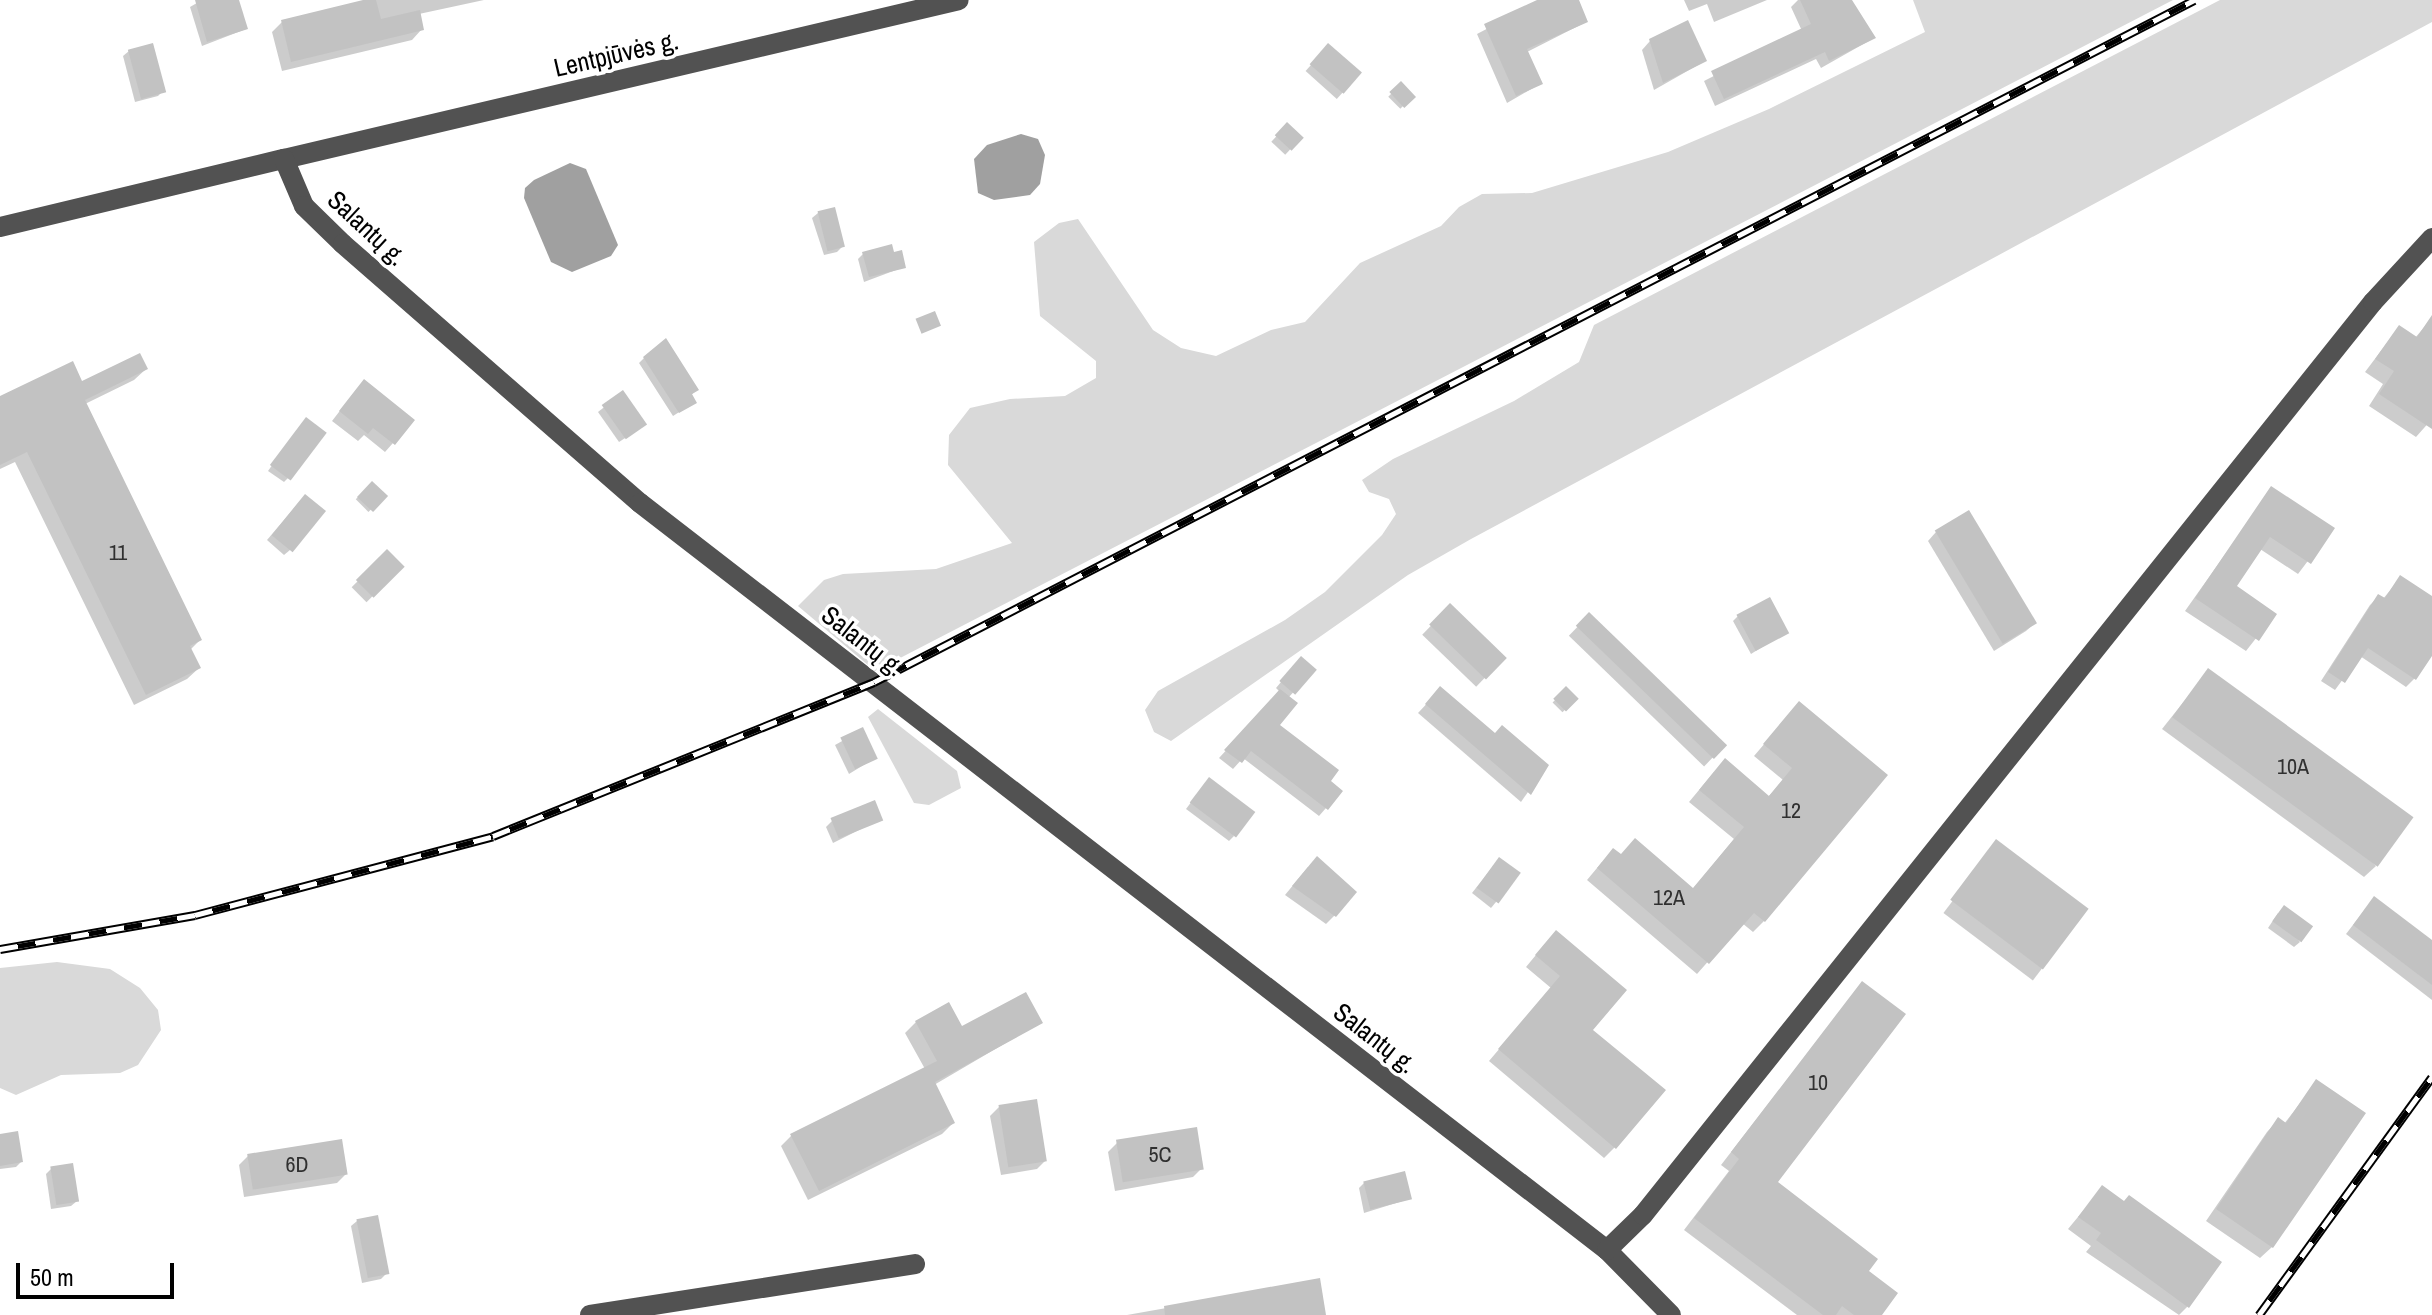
<!DOCTYPE html>
<meta charset="utf-8">
<style>
body{margin:0}
#map{position:relative;width:2432px;height:1315px;overflow:hidden;background:#fff;font-family:"Archivo Narrow",sans-serif}
div>[style]{position:absolute}
.green>*{inset:0;background:#d9d9d9}
.water>*{inset:0;background:#a0a0a0}
.shadow>*{inset:0;background:#0003;transform-origin:0 0}
.building>*{inset:0;background:#c2c2c2;transform-origin:0 0}
.minor>*{height:20px;margin:-10px;padding:0 10px;transform-origin:10px;border-radius:10px;background:#525252}
.rail>*{height:9px;margin-top:-4.5px;transform-origin:0;background:repeating-linear-gradient(90deg,#fff 0 18px,#000 0 36px);box-sizing:border-box;border-block:2px solid #000}
span{translate:-50% -50%;white-space:nowrap;text-align:center;line-height:1.15;-webkit-text-stroke:7px #fff;paint-order:stroke}
.number-label{font-size:22px;color:#303030}
.number-label span{-webkit-text-stroke-width:0}
.street-label{font-size:26px;color:#000}
.scale{position:absolute;left:16px;top:1263px;width:158px;height:36px;box-sizing:border-box;border:4px solid #000;border-top:0;padding-left:10px;font-size:24px;line-height:28px;white-space:nowrap;color:#000;-webkit-text-stroke:6px #fff;paint-order:stroke}
</style>
<div id="map">
<div class="green">
<div style="clip-path:polygon(1913px 0,2173px 0,875px 671px,798px 606px,824px 580px,843px 574px,936px 569px,1012px 543px,948px 465px,949px 435px,970px 408px,1010px 399px,1065px 396px,1096px 378px,1096px 361px,1040px 316px,1034px 242px,1059px 223px,1078px 219px,1153px 330px,1181px 348px,1216px 356px,1271px 330px,1305px 322px,1360px 263px,1441px 226px,1459px 207px,1482px 194px,1532px 193px,1668px 152px,1769px 109px,1925px 32px)"></div>
<div style="clip-path:polygon(2220px 0,2432px 0,2432px 22px,1471px 539px,1408px 575px,1171px 741px,1154px 732px,1145px 710px,1158px 691px,1285px 620px,1325px 592px,1382px 535px,1396px 514px,1389px 499px,1369px 492px,1362px 480px,1393px 459px,1514px 401px,1579px 362px,1594px 325px)"></div>
<div style="clip-path:polygon(878px 709px,957px 771px,961px 788px,929px 805px,914px 803px,868px 717px)"></div>
<div style="clip-path:polygon(57px 962px,110px 969px,140px 988px,158px 1010px,161px 1030px,138px 1065px,120px 1073px,61px 1075px,16px 1095px,0 1088px,0 968px)"></div>
</div>
<div class="water">
<div style="clip-path:polygon(1021px 134px,1038px 139px,1045px 155px,1040px 184px,1030px 195px,994px 200px,978px 193px,974px 159px,987px 145px)"></div>
<div style="clip-path:polygon(570px 163px,586px 169px,618px 245px,611px 256px,572px 272px,551px 262px,524px 198px,525px 188px,534px 180px)"></div>
</div>
<div class="shadow">
<div style="clip-path:polygon(202px 0,237px 0,246px 29px,202px 46px,190px 7px)"></div>
<div style="clip-path:polygon(371px 0,484px 0,419px 14px,422px 29px,412px 40px,282px 71px,272px 32px,282px 22px)"></div>
<div style="clip-path:polygon(1542px 0,1576px 0,1586px 22px,1527px 52px,1540px 84px,1507px 103px,1477px 34px)"></div>
<div style="clip-path:polygon(1684px 0,1767px 0,1714px 22px,1707px 4px,1689px 11px)"></div>
<div style="clip-path:polygon(1798px 0,1850px 0,1874px 38px,1821px 68px,1816px 59px,1715px 106px,1704px 81px,1802px 31px,1791px 7px)"></div>
<div style="clip-path:polygon(1650px 41px,1705px 61px,1654px 90px,1642px 50px)"></div>
<div style="left:1329px;top:45px;width:42px;height:35px;rotate:42deg"></div>
<div style="clip-path:polygon(129px 51px,163px 91px,158px 96px,135px 102px,123px 56px)"></div>
<div style="left:1401px;top:84px;width:17px;height:18px;rotate:45deg"></div>
<div style="left:1287px;top:125px;width:19px;height:23px;rotate:43deg"></div>
<div style="clip-path:polygon(818px 213px,843px 246px,837px 252px,824px 255px,812px 218px)"></div>
<div style="clip-path:polygon(863px 254px,904px 267px,864px 282px,858px 259px)"></div>
<div style="clip-path:polygon(2432px 318px,2432px 419px,2416px 437px,2369px 406px,2383px 384px,2365px 372px,2399px 327px,2415px 338px)"></div>
<div style="clip-path:polygon(644px 358px,697px 390px,691px 395px,695px 402px,673px 416px,639px 363px)"></div>
<div style="clip-path:polygon(146px 369px,134px 380px,85px 404px,200px 640px,190px 650px,199px 668px,187px 679px,134px 705px,15px 462px,0 469px,0 399px)"></div>
<div style="clip-path:polygon(356px 390px,393px 443px,385px 452px,364px 435px,358px 441px,332px 421px)"></div>
<div style="clip-path:polygon(622px 393px,639px 429px,619px 442px,598px 412px)"></div>
<div style="clip-path:polygon(302px 423px,288px 478px,284px 482px,268px 471px)"></div>
<div style="left:372px;top:483px;width:18px;height:23px;rotate:45deg"></div>
<div style="clip-path:polygon(2272px 488px,2332px 529px,2298px 574px,2260px 549px,2234px 587px,2275px 614px,2246px 651px,2185px 611px)"></div>
<div style="clip-path:polygon(300px 501px,290px 550px,284px 555px,267px 540px)"></div>
<div style="clip-path:polygon(1936px 532px,2035px 623px,2026px 631px,1994px 651px,1928px 541px)"></div>
<div style="left:387px;top:552px;width:21px;height:50px;rotate:45deg"></div>
<div style="clip-path:polygon(2400px 578px,2432px 597px,2432px 653px,2414px 679px,2406px 687px,2360px 656px,2335px 690px,2321px 681px,2370px 605px,2379px 596px,2383px 599px)"></div>
<div style="left:1450px;top:606px;width:75px;height:40px;rotate:44deg"></div>
<div style="left:1589px;top:615px;width:188px;height:29px;rotate:44deg"></div>
<div style="clip-path:polygon(1738px 616px,1786px 632px,1751px 654px,1733px 621px)"></div>
<div style="clip-path:polygon(1296px 664px,1314px 670px,1288px 698px,1278px 726px,1328px 782px,1326px 808px,1319px 816px,1243px 758px,1233px 769px,1219px 758px,1280px 692px,1276px 688px)"></div>
<div style="clip-path:polygon(2209px 670px,2376px 866px,2364px 877px,2162px 729px)"></div>
<div style="left:1566px;top:689px;width:14px;height:19px;rotate:45deg"></div>
<div style="clip-path:polygon(1432px 698px,1546px 766px,1521px 802px,1418px 713px)"></div>
<div style="clip-path:polygon(1789px 715px,1885px 775px,1764px 921px,1753px 932px,1742px 923px,1697px 974px,1587px 880px,1602px 862px,1692px 890px,1734px 839px,1689px 802px,1714px 772px,1768px 797px,1783px 780px,1754px 756px)"></div>
<div style="clip-path:polygon(862px 730px,875px 758px,849px 774px,835px 745px)"></div>
<div style="clip-path:polygon(1204px 785px,1234px 836px,1229px 841px,1186px 809px)"></div>
<div style="clip-path:polygon(881px 819px,833px 843px,826px 827px,832px 821px)"></div>
<div style="left:1997px;top:842px;width:112px;height:89px;rotate:37deg"></div>
<div style="clip-path:polygon(1494px 865px,1496px 902px,1491px 908px,1472px 893px)"></div>
<div style="clip-path:polygon(1308px 867px,1335px 915px,1326px 924px,1285px 895px)"></div>
<div style="clip-path:polygon(2366px 908px,2432px 943px,2432px 1000px,2346px 934px)"></div>
<div style="clip-path:polygon(2278px 913px,2300px 942px,2294px 947px,2268px 928px)"></div>
<div style="clip-path:polygon(1545px 944px,1591px 1030px,1615px 1147px,1604px 1158px,1489px 1061px,1551px 988px,1526px 967px)"></div>
<div style="clip-path:polygon(1862px 983px,1775px 1183px,1866px 1271px,1879px 1315px,1797px 1315px,1684px 1230px,1729px 1171px,1721px 1165px)"></div>
<div style="clip-path:polygon(916px 1022px,961px 1029px,1040px 1023px,934px 1085px,953px 1123px,942px 1134px,808px 1200px,781px 1146px,791px 1136px,925px 1069px,905px 1033px)"></div>
<div style="clip-path:polygon(2317px 1081px,2272px 1247px,2260px 1258px,2206px 1221px,2267px 1132px,2278px 1120px,2284px 1124px)"></div>
<div style="clip-path:polygon(999px 1107px,1045px 1161px,1037px 1169px,1001px 1175px,990px 1116px)"></div>
<div style="clip-path:polygon(0 1136px,21px 1162px,16px 1167px,0 1169px)"></div>
<div style="clip-path:polygon(1117px 1143px,1202px 1168px,1193px 1177px,1115px 1191px,1108px 1152px)"></div>
<div style="clip-path:polygon(248px 1156px,346px 1174px,337px 1183px,244px 1197px,239px 1165px)"></div>
<div style="clip-path:polygon(51px 1169px,77px 1201px,71px 1206px,51px 1209px,46px 1174px)"></div>
<div style="clip-path:polygon(1364px 1183px,1409px 1199px,1364px 1213px,1359px 1188px)"></div>
<div style="clip-path:polygon(2102px 1188px,2188px 1306px,2179px 1315px,2086px 1252px,2091px 1246px,2068px 1229px)"></div>
<div style="clip-path:polygon(357px 1221px,387px 1273px,381px 1279px,362px 1283px,351px 1226px)"></div>
<div style="clip-path:polygon(1318px 1281px,1324px 1315px,1127px 1315px)"></div>
</div>
<div class="building">
<div style="clip-path:polygon(195px 0,239px 0,248px 29px,207px 42px)"></div>
<div style="clip-path:polygon(363px 0,376px 0,381px 19px,420px 10px,424px 30px,291px 62px,281px 20px)"></div>
<div style="clip-path:polygon(1537px 0,1579px 0,1588px 22px,1527px 49px,1543px 84px,1516px 96px,1484px 24px)"></div>
<div style="clip-path:polygon(1800px 0,1852px 0,1876px 38px,1829px 61px,1825px 52px,1724px 99px,1711px 71px,1811px 24px)"></div>
<div style="clip-path:polygon(1688px 20px,1707px 61px,1663px 83px,1649px 39px)"></div>
<div style="left:153px;top:43px;width:51px;height:26px;rotate:75deg"></div>
<div style="left:1328px;top:43px;width:45px;height:28px;rotate:41deg"></div>
<div style="left:1401px;top:81px;width:22px;height:16px;rotate:47deg"></div>
<div style="left:1287px;top:122px;width:23px;height:18px;rotate:43deg"></div>
<div style="left:835px;top:207px;width:41px;height:18px;rotate:76deg"></div>
<div style="clip-path:polygon(892px 244px,894px 252px,902px 250px,906px 268px,869px 277px,862px 252px)"></div>
<div style="left:935px;top:311px;width:16px;height:21px;rotate:68deg"></div>
<div style="clip-path:polygon(2432px 315px,2432px 429px,2379px 394px,2394px 371px,2375px 359px,2399px 325px,2417px 337px)"></div>
<div style="clip-path:polygon(666px 338px,699px 390px,692px 394px,697px 403px,679px 413px,643px 357px)"></div>
<div style="clip-path:polygon(140px 353px,148px 369px,85px 400px,202px 640px,190px 646px,201px 668px,146px 695px,27px 452px,0 465px,0 396px,73px 361px,82px 381px)"></div>
<div style="clip-path:polygon(364px 379px,415px 420px,395px 445px,373px 428px,368px 434px,339px 411px)"></div>
<div style="left:623px;top:390px;width:42px;height:26px;rotate:55deg"></div>
<div style="left:306px;top:417px;width:26px;height:60px;rotate:37deg"></div>
<div style="left:372px;top:481px;width:22px;height:22px;rotate:43deg"></div>
<div style="clip-path:polygon(2271px 486px,2335px 528px,2311px 564px,2270px 537px,2237px 586px,2277px 614px,2259px 641px,2195px 598px)"></div>
<div style="left:305px;top:494px;width:27px;height:53px;rotate:39deg"></div>
<div style="left:1969px;top:510px;width:132px;height:40px;rotate:59deg"></div>
<div style="left:387px;top:549px;width:25px;height:44px;rotate:45deg"></div>
<div style="clip-path:polygon(2400px 575px,2432px 596px,2432px 656px,2416px 680px,2368px 648px,2345px 683px,2328px 672px,2378px 594px,2385px 598px)"></div>
<div style="left:1770px;top:597px;width:41px;height:38px;rotate:62deg"></div>
<div style="left:1450px;top:603px;width:79px;height:30px;rotate:44deg"></div>
<div style="left:1589px;top:612px;width:192px;height:19px;rotate:44deg"></div>
<div style="left:1301px;top:656px;width:21px;height:33px;rotate:41deg"></div>
<div style="left:2208px;top:668px;width:254px;height:61px;rotate:36deg"></div>
<div style="clip-path:polygon(1440px 686px,1495px 733px,1502px 725px,1549px 765px,1531px 795px,1425px 704px)"></div>
<div style="left:1566px;top:686px;width:18px;height:18px;rotate:45deg"></div>
<div style="clip-path:polygon(1280px 689px,1298px 703px,1280px 725px,1339px 770px,1331px 781px,1343px 791px,1328px 810px,1251px 751px,1242px 763px,1224px 750px)"></div>
<div style="clip-path:polygon(1799px 701px,1888px 775px,1765px 922px,1754px 913px,1709px 964px,1597px 868px,1613px 848px,1621px 854px,1635px 838px,1693px 888px,1744px 827px,1699px 790px,1725px 758px,1769px 796px,1792px 768px,1763px 744px)"></div>
<div style="left:863px;top:727px;width:35px;height:25px;rotate:65deg"></div>
<div style="left:1209px;top:777px;width:58px;height:32px;rotate:37deg"></div>
<div style="left:875px;top:800px;width:22px;height:48px;rotate:68deg"></div>
<div style="left:1996px;top:839px;width:116px;height:76px;rotate:37deg"></div>
<div style="clip-path:polygon(1317px 856px,1357px 892px,1336px 917px,1292px 886px)"></div>
<div style="left:1499px;top:857px;width:27px;height:38px;rotate:36deg"></div>
<div style="clip-path:polygon(2374px 896px,2432px 940px,2432px 985px,2353px 925px)"></div>
<div style="left:2284px;top:905px;width:36px;height:20px;rotate:36deg"></div>
<div style="clip-path:polygon(1556px 930px,1627px 990px,1593px 1030px,1666px 1090px,1616px 1149px,1498px 1049px,1560px 976px,1535px 955px)"></div>
<div style="clip-path:polygon(1862px 981px,1906px 1014px,1778px 1182px,1878px 1259px,1869px 1271px,1898px 1293px,1882px 1315px,1854px 1315px,1842px 1306px,1836px 1315px,1823px 1315px,1694px 1218px,1739px 1159px,1731px 1152px)"></div>
<div style="clip-path:polygon(1026px 992px,1043px 1023px,935px 1082px,955px 1123px,819px 1191px,790px 1134px,937px 1061px,915px 1021px,949px 1002px,962px 1026px)"></div>
<div style="clip-path:polygon(2316px 1079px,2366px 1113px,2273px 1248px,2216px 1209px,2278px 1117px,2286px 1123px)"></div>
<div style="left:1037px;top:1099px;width:63px;height:39px;rotate:81deg"></div>
<div style="left:1197px;top:1127px;width:43px;height:82px;rotate:81deg"></div>
<div style="clip-path:polygon(18px 1131px,23px 1162px,0 1166px,0 1134px)"></div>
<div style="left:342px;top:1139px;width:36px;height:96px;rotate:81deg"></div>
<div style="left:73px;top:1163px;width:39px;height:23px;rotate:81deg"></div>
<div style="left:1405px;top:1171px;width:29px;height:43px;rotate:76deg"></div>
<div style="clip-path:polygon(2102px 1185px,2124px 1201px,2129px 1195px,2222px 1262px,2189px 1308px,2096px 1240px,2101px 1233px,2078px 1217px)"></div>
<div style="left:378px;top:1215px;width:60px;height:22px;rotate:79deg"></div>
<div style="clip-path:polygon(1320px 1278px,1326px 1315px,1165px 1315px,1164px 1306px)"></div>
</div>
<div class="minor">
<div style="left:284px;top:159px;width:693px;rotate:-13.25deg"></div>
<div style="left:0;top:227px;width:292px;rotate:-13.5deg"></div>
<div style="left:284px;top:159px;width:51px;rotate:66.9deg"></div>
<div style="left:304px;top:206px;width:54px;rotate:44.3deg"></div>
<div style="left:343px;top:244px;width:394px;rotate:41.1deg"></div>
<div style="left:640px;top:503px;width:1222px;rotate:37.69deg"></div>
<div style="left:1607px;top:1250px;width:91px;rotate:45.4deg"></div>
<div style="left:1607px;top:1250px;width:50px;rotate:-44.2deg"></div>
<div style="left:1643px;top:1215px;width:1169px;rotate:-51.36deg"></div>
<div style="left:2373px;top:302px;width:87px;rotate:-47.3deg"></div>
<div style="left:590px;top:1315px;width:329px;rotate:-8.9deg"></div>
</div>
<div class="rail">
<div style="left:0;top:949px;width:198px;rotate:-9.9deg"></div>
<div style="left:195px;top:915px;width:308px;rotate:-14.8deg"></div>
<div style="left:493px;top:836px;width:411px;rotate:-22deg"></div>
<div style="left:874px;top:682px;width:1486px;rotate:-27.32deg"></div>
<div style="left:2259px;top:1315px;width:294px;rotate:-54deg"></div>
</div>
<div class="number-label">
<span style="left:118px;top:553px">11</span>
<span style="left:2293px;top:767px">10A</span>
<span style="left:1791px;top:811px">12</span>
<span style="left:1669px;top:898px">12A</span>
<span style="left:1818px;top:1083px">10</span>
<span style="left:1160px;top:1155px">5C</span>
<span style="left:297px;top:1165px">6D</span>
</div>
<div class="street-label">
<span style="left:616px;top:54px;rotate:-13deg">Lentpjūvės g.</span>
<span style="left:367px;top:228px;rotate:43deg">Salantų g.</span>
<span style="left:863px;top:641px;rotate:38deg">Salantų g.</span>
<span style="left:1375px;top:1038px;rotate:38deg">Salantų g.</span>
</div>
<div class="scale">50 m</div>
</div>
